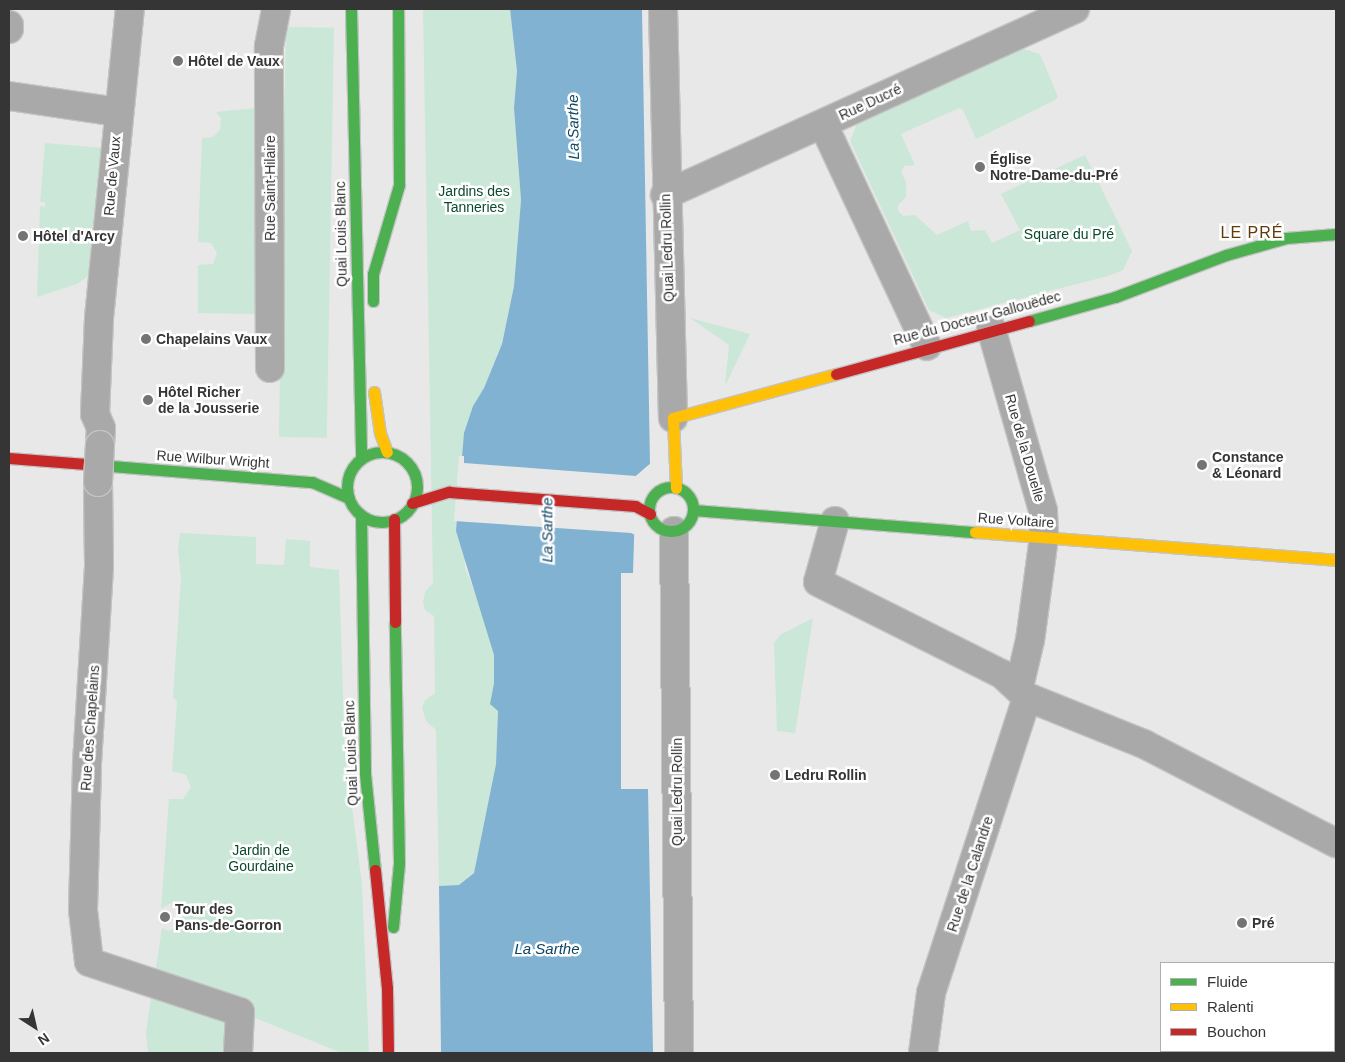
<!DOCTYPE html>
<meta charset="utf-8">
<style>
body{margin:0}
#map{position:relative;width:1345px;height:1062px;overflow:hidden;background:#e8e8e9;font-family:Arial,sans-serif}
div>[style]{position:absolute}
.green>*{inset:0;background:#cbe7d7;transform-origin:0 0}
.water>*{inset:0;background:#82b2d1}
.pier>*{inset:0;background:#e8e8e9}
.roads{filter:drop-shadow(1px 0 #c4c4c5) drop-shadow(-1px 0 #c4c4c5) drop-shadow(0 1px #c4c4c5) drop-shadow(0 -1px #c4c4c5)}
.street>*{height:28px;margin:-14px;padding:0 14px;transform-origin:14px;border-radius:14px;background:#a9a9a9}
.fast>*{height:11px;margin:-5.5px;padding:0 5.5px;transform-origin:5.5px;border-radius:5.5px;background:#4caf50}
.fast>.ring{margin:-5.5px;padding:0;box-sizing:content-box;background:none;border:11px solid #4caf50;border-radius:50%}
.slow>*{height:11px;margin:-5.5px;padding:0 5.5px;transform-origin:5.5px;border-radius:5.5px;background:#ffc107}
.jam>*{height:11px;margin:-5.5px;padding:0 5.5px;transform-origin:5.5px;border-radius:5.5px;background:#c62828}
.bridges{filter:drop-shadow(1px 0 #c4c4c5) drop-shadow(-1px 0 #c4c4c5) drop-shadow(0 1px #c4c4c5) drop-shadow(0 -1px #c4c4c5)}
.street-bridge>*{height:28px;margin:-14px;padding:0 14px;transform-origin:14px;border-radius:14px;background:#a9a9a9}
.dots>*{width:14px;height:14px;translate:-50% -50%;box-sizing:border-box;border:2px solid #fff;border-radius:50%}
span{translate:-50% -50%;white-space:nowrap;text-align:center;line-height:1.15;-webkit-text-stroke:5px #fff;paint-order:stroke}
.poi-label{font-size:14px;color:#353536;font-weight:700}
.left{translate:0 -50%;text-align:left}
.street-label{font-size:14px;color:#353536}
.park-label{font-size:14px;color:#0c492e}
.water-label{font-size:15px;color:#0f4664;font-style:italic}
.quarter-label{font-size:16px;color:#61390b;letter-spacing:1px}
.frame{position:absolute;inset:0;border:10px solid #353536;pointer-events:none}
.legend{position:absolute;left:1160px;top:962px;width:175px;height:90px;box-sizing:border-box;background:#fff;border:1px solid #aeaeaf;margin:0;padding:6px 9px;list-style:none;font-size:15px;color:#353536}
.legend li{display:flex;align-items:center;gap:10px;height:25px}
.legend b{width:25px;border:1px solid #aeaeaf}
.north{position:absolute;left:10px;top:1002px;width:50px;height:50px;-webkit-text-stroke:4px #fff;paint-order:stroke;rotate:145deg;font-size:14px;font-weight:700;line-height:20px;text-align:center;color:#353536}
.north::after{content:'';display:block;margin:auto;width:18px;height:22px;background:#353536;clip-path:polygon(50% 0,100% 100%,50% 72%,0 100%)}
</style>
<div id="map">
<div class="green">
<div style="clip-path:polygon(423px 9px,510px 9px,517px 71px,514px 108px,521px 200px,514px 286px,502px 344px,484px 388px,473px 406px,465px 568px,480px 605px,494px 655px,494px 683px,490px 704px,498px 711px,496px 764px,474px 873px,459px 885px,439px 886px,436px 730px,426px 721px,422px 708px,425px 700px,435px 693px,434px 616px,425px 610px,423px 602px,425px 592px,433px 583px)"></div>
<div style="left:286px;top:27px;width:48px;height:410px;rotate:1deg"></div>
<div style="clip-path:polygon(1020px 48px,1040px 54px,1058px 97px,1055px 100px,976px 139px,963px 110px,959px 108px,901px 134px,915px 165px,904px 166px,901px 172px,906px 182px,906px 197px,898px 205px,898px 211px,903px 216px,915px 215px,937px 235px,968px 221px,971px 231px,985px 230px,992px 243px,1020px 230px,1001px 194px,1085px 155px,1132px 251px,1123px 270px,1108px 276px,946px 318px,929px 310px,850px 141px,858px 121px)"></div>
<div style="clip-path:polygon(257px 108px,262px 314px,198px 313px,198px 265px,213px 264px,217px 253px,211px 243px,198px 242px,202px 138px,213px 137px,220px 130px,221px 118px,216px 112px)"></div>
<div style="clip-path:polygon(45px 143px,104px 148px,90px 275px,77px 284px,37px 297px,40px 206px,45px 207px,45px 202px,40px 202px)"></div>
<div style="clip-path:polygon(690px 318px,750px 334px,725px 386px,729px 345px)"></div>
<div style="clip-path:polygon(180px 533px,256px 537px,256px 564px,284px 565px,286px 539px,310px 541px,310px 567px,339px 570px,345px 755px,362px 884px,369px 1053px,342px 1053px,250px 1016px,238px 1053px,148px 1053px,146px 1032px,162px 928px,169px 931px,180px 925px,182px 913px,171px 903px,161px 909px,169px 799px,183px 799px,191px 787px,186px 775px,172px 771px,177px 702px,173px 697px,181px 577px,178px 551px)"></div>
<div style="clip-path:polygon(813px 618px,795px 733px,777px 731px,774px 643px,780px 635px)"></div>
</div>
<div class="water">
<div style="clip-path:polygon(510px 9px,642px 9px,650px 464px,636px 476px,633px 573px,621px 573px,621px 789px,648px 789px,653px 1053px,441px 1053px,439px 886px,459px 885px,474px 873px,496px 764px,498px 711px,490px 704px,494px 683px,494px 655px,456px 531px,464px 433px,473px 406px,484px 388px,502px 344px,514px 286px,521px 200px,514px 108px,517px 71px)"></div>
</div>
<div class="pier">
<div style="clip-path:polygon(459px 456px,464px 456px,464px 463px,636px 476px,652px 462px,639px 477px,637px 536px,631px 533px,454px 521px)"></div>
</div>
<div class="roads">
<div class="street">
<div style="left:663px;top:9px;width:409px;rotate:88.6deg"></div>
<div style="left:9px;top:25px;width:4px;rotate:90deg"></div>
<div style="left:9px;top:96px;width:109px;rotate:8.4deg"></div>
<div style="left:823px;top:124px;width:245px;rotate:64.9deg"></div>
<div style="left:665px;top:195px;width:450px;rotate:-24.4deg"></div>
<div style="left:991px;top:328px;width:190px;rotate:74.1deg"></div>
<div style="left:1043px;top:511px;width:26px;rotate:88deg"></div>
<div style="left:1044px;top:537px;width:104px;rotate:97.7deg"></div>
<div style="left:1030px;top:640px;width:48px;rotate:103.2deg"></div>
<div style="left:270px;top:368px;width:322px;rotate:-90.2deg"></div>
<div style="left:269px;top:46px;width:38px;rotate:-79deg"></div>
<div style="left:100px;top:445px;width:17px;rotate:-87deg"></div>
<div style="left:101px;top:428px;width:15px;rotate:-113deg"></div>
<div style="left:95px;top:414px;width:96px;rotate:-87.6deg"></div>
<div style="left:99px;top:318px;width:311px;rotate:-84.3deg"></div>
<div style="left:98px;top:482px;width:85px;rotate:89.3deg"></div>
<div style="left:99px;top:567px;width:199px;rotate:93.5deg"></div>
<div style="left:87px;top:766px;width:144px;rotate:91.6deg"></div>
<div style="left:83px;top:910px;width:52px;rotate:83.4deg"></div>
<div style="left:89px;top:962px;width:159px;rotate:18.3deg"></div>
<div style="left:240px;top:1012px;width:41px;rotate:92.8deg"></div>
<div style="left:835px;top:521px;width:63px;rotate:105.6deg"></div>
<div style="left:818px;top:582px;width:206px;rotate:26.6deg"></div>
<div style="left:1002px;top:674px;width:34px;rotate:43deg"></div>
<div style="left:1027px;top:697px;width:126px;rotate:21.9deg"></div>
<div style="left:1144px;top:744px;width:216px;rotate:27.3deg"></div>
<div style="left:674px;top:531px;width:522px;rotate:89.45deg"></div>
<div style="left:923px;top:1053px;width:61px;rotate:-82.4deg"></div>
<div style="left:931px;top:993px;width:311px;rotate:-72deg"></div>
</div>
<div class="fast">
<div style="left:351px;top:9px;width:450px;rotate:88.7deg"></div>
<div style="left:373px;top:301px;width:27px;rotate:-90deg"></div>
<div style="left:373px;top:274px;width:93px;rotate:-73.7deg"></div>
<div style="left:399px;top:185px;width:176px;rotate:-90.3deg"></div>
<div style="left:1029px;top:321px;width:89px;rotate:-15.6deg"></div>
<div style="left:1115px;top:297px;width:119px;rotate:-20.7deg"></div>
<div style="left:1226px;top:255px;width:62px;rotate:-15.8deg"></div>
<div style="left:1286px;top:238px;width:50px;rotate:-4.6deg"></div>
<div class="ring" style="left:347px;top:452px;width:59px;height:59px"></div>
<div style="left:111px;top:466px;width:202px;rotate:4.6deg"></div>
<div style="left:312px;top:482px;width:40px;rotate:23.4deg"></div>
<div class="ring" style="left:649px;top:487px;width:33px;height:33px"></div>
<div style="left:693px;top:510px;width:283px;rotate:4.5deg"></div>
<div style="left:361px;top:515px;width:259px;rotate:89.1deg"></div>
<div style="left:365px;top:774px;width:97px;rotate:84.1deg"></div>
<div style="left:393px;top:927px;width:64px;rotate:-84.6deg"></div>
<div style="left:399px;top:863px;width:241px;rotate:-91deg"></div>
</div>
<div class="slow">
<div style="left:374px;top:392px;width:41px;rotate:81.7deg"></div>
<div style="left:380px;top:433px;width:20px;rotate:70deg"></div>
<div style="left:676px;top:488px;width:70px;rotate:-92.5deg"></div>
<div style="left:673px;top:418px;width:169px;rotate:-15.1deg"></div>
<div style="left:975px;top:532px;width:362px;rotate:4.4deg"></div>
</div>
<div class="jam">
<div style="left:836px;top:374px;width:200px;rotate:-15.4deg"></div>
<div style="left:9px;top:458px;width:77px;rotate:4.5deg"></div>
<div style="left:412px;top:503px;width:39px;rotate:-17deg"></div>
<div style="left:449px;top:492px;width:187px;rotate:4.3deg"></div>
<div style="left:635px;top:506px;width:17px;rotate:28deg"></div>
<div style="left:394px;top:519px;width:103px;rotate:89.4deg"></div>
<div style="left:375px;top:870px;width:119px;rotate:84.2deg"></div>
<div style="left:387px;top:988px;width:65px;rotate:89.1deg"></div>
</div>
</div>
<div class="bridges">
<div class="street-bridge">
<div style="left:98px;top:482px;width:37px;rotate:-87deg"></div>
</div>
</div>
<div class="dots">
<div style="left:178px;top:61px;background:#747475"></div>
<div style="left:980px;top:167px;background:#747475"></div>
<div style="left:23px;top:236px;background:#747475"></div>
<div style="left:146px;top:339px;background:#747475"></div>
<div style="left:148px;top:400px;background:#747475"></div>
<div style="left:1202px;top:465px;background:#747475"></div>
<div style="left:775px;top:775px;background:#747475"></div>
<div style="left:165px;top:917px;background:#747475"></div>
<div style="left:1242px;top:923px;background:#747475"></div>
</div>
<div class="poi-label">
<span class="left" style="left:188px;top:61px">Hôtel de Vaux</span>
<span class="left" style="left:990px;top:167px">Église<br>Notre-Dame-du-Pré</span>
<span class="left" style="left:33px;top:236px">Hôtel d'Arcy</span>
<span class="left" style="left:156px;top:339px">Chapelains Vaux</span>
<span class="left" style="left:158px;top:400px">Hôtel Richer<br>de la Jousserie</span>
<span class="left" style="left:1212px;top:465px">Constance<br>&amp; Léonard</span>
<span class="left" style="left:785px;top:775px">Ledru Rollin</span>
<span class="left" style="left:175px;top:917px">Tour des<br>Pans-de-Gorron</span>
<span class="left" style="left:1252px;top:923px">Pré</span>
</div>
<div class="street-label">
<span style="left:870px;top:102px;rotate:-25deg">Rue Ducré</span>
<span style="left:112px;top:176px;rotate:-85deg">Rue de Vaux</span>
<span style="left:270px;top:188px;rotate:-90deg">Rue Saint-Hilaire</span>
<span style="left:341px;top:234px;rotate:-91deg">Quai Louis Blanc</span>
<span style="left:667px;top:248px;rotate:-92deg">Quai Ledru Rollin</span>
<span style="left:977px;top:318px;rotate:-15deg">Rue du Docteur Gallouëdec</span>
<span style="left:1025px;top:448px;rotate:74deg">Rue de la Douelle</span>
<span style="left:213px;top:459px;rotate:4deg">Rue Wilbur Wright</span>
<span style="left:1016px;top:520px;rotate:4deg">Rue Voltaire</span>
<span style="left:90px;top:728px;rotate:-86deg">Rue des Chapelains</span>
<span style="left:351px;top:753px;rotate:-92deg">Quai Louis Blanc</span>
<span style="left:677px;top:792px;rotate:-90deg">Quai Ledru Rollin</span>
<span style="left:970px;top:874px;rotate:-72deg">Rue de la Calandre</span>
</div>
<div class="park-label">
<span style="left:474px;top:199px">Jardins des<br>Tanneries</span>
<span style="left:1069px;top:234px">Square du Pré</span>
<span style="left:261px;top:858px">Jardin de<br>Gourdaine</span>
</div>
<div class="water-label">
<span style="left:573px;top:127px;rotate:-91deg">La Sarthe</span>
<span style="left:547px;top:530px;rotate:-90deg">La Sarthe</span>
<span style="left:547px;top:949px">La Sarthe</span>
</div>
<div class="quarter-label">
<span style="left:1252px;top:233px">LE PRÉ</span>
</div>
<div class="frame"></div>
<ul class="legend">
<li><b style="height:6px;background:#4caf50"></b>Fluide</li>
<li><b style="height:6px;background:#ffc107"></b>Ralenti</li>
<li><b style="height:6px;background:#c62828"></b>Bouchon</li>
</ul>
<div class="north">N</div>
</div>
